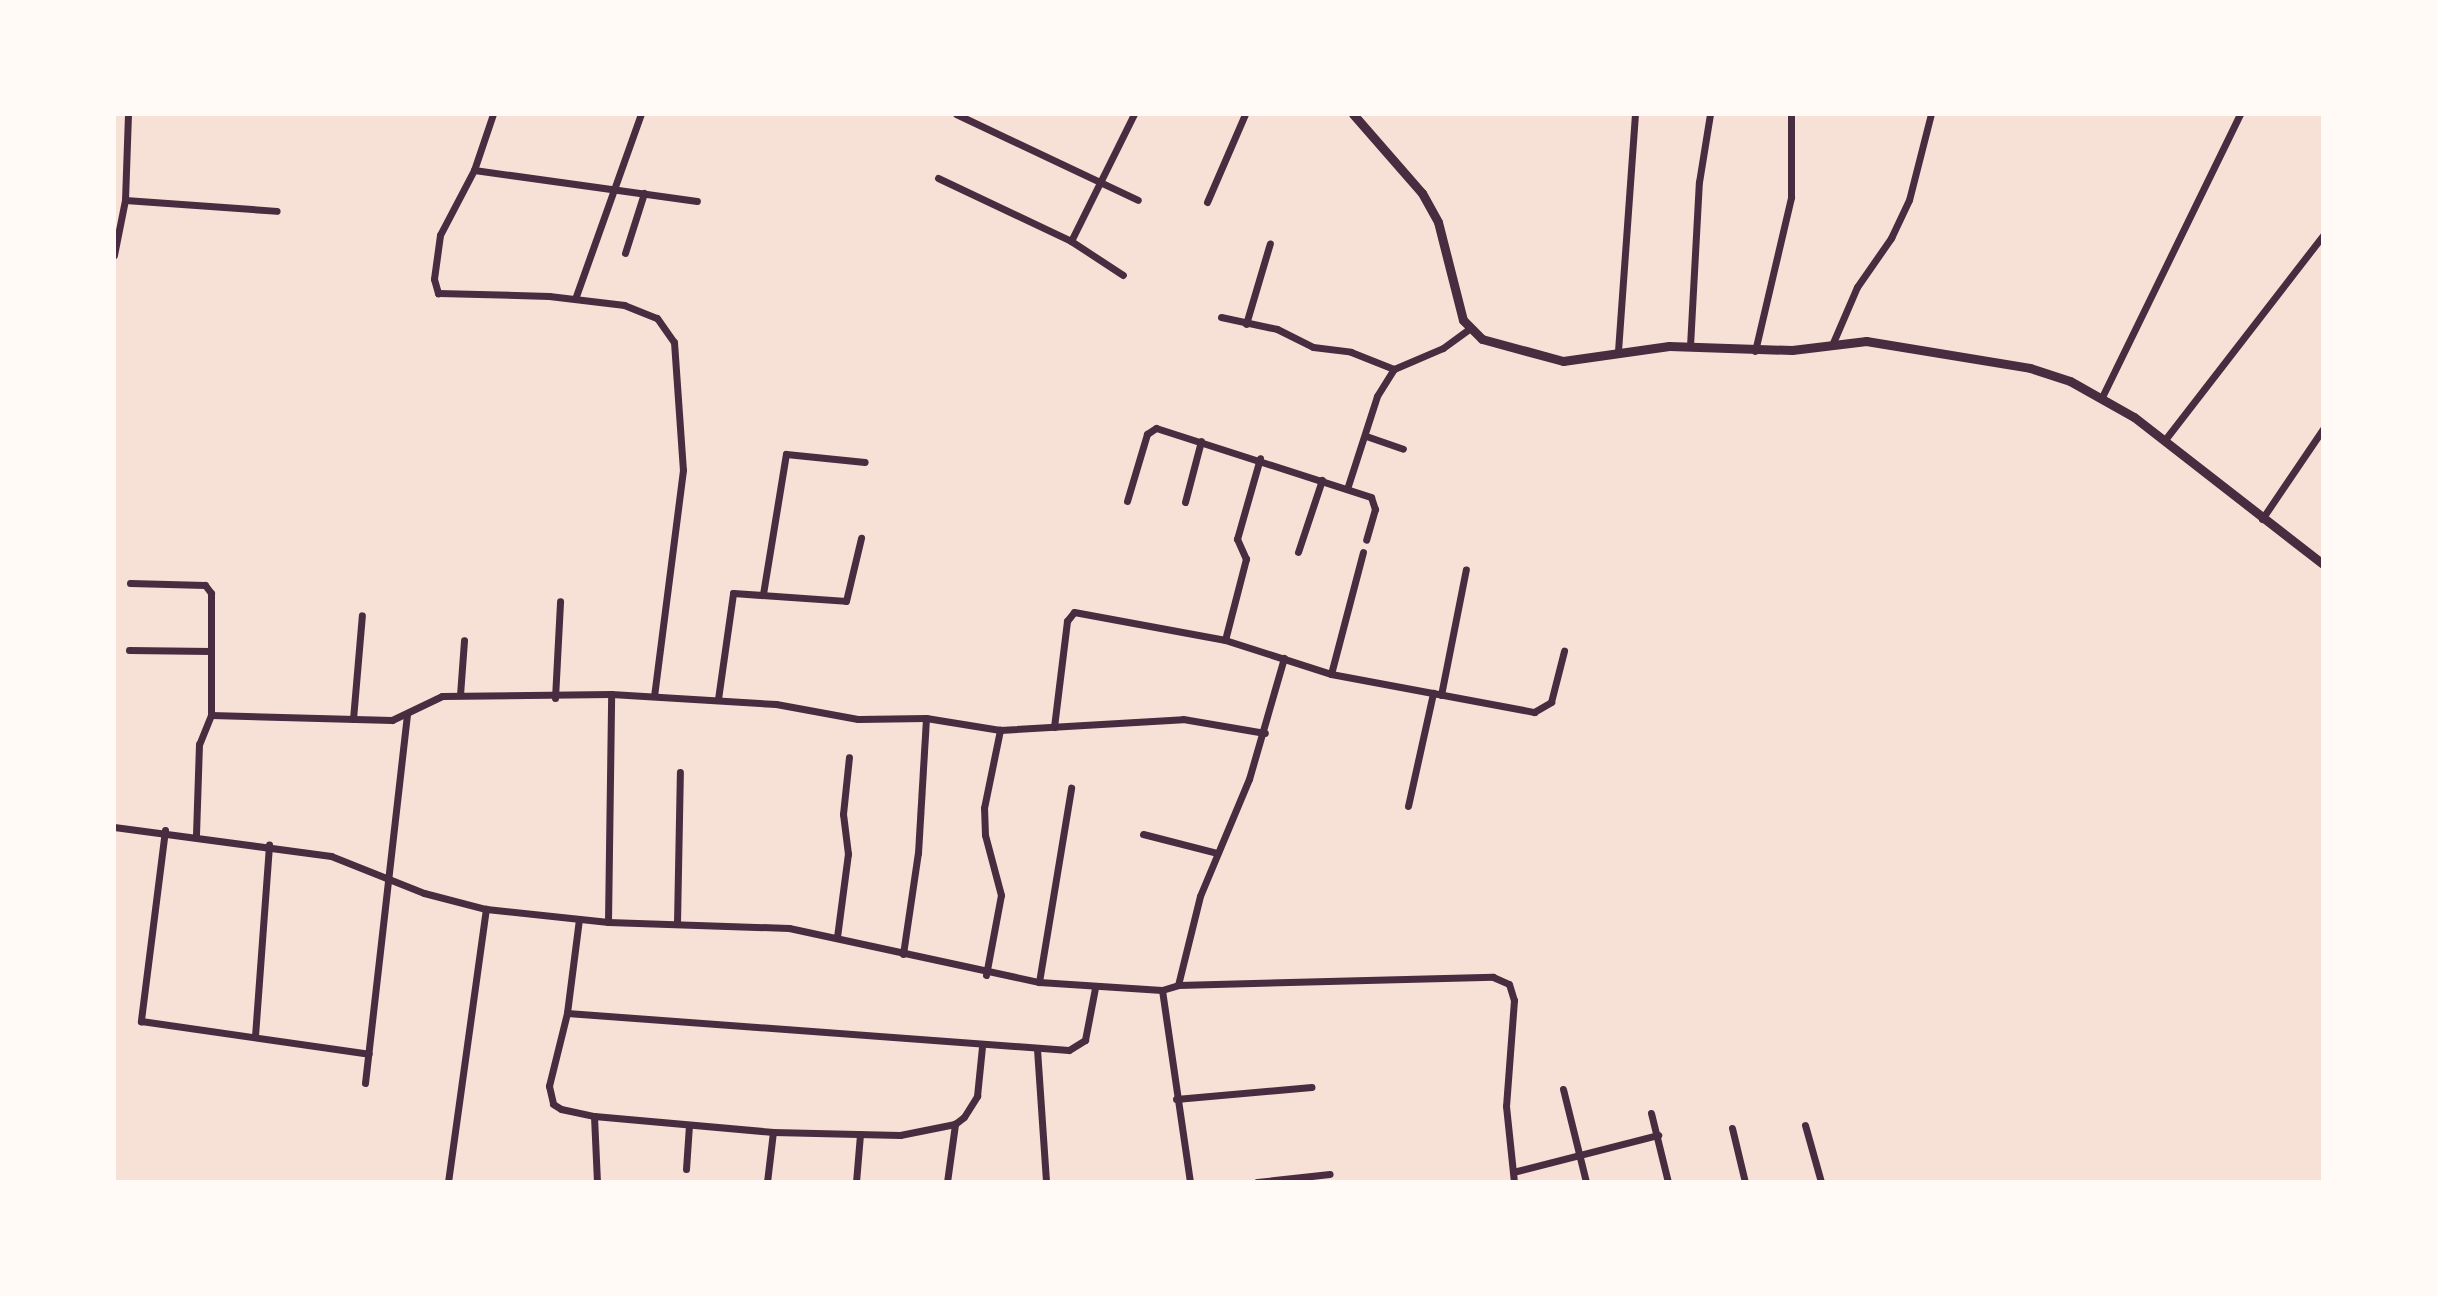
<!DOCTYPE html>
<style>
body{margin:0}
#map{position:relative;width:2437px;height:1296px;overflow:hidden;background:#f7e1d7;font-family:Commissioner,sans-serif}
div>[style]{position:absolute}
.minor>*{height:7px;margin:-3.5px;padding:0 3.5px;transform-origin:3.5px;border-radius:3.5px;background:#4a2c40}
.tertiary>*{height:9px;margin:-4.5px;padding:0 4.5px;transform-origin:4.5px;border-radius:4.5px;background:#4a2c40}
span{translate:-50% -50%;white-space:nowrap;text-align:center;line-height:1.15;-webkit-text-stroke:6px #fffaf5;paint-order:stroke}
.frame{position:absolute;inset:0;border:116px solid #fffaf5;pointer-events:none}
</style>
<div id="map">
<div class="minor">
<div style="left:493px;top:114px;width:59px;rotate:108.7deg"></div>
<div style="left:474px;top:170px;width:73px;rotate:117.6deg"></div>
<div style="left:440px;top:235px;width:44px;rotate:97.8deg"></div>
<div style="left:434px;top:279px;width:15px;rotate:74deg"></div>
<div style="left:438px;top:293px;width:111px;rotate:1.5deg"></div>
<div style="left:549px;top:296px;width:76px;rotate:6.8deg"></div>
<div style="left:624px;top:305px;width:35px;rotate:22deg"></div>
<div style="left:657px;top:318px;width:29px;rotate:55deg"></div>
<div style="left:674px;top:342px;width:128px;rotate:86deg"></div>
<div style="left:683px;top:470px;width:227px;rotate:97.3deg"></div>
<div style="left:956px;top:114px;width:201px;rotate:25.3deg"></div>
<div style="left:474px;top:170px;width:225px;rotate:7.9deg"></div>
<div style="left:938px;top:178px;width:147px;rotate:25.3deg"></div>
<div style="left:1071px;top:241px;width:62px;rotate:33.2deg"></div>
<div style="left:125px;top:200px;width:152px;rotate:4.1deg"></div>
<div style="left:1207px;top:202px;width:96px;rotate:-66.6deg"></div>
<div style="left:1071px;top:241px;width:142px;rotate:-63.6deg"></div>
<div style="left:625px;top:253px;width:63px;rotate:-72.4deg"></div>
<div style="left:114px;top:255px;width:56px;rotate:-78.7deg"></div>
<div style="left:125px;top:200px;width:86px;rotate:-88deg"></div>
<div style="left:575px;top:299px;width:196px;rotate:-70.4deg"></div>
<div style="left:1221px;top:317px;width:57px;rotate:12.1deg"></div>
<div style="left:1277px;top:329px;width:40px;rotate:26.6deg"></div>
<div style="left:1313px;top:347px;width:38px;rotate:7deg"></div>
<div style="left:1351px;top:352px;width:46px;rotate:21.6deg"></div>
<div style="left:1246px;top:324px;width:84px;rotate:-73.5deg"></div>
<div style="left:1832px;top:345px;width:63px;rotate:-66.7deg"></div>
<div style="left:1857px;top:287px;width:60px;rotate:-55.2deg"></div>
<div style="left:1891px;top:238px;width:42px;rotate:-64.7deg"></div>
<div style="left:1909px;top:200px;width:89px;rotate:-75.7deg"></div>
<div style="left:1690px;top:346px;width:164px;rotate:-86.9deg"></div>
<div style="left:1699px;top:182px;width:69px;rotate:-80.8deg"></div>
<div style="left:1618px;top:351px;width:238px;rotate:-85.9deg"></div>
<div style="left:1755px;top:351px;width:158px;rotate:-76.8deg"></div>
<div style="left:1791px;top:197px;width:83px;rotate:-90deg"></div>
<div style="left:2102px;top:397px;width:315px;rotate:-64deg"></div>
<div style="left:1366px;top:436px;width:39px;rotate:19deg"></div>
<div style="left:2164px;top:441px;width:260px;rotate:-52.3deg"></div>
<div style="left:1347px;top:489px;width:98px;rotate:-72.1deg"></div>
<div style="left:1377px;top:396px;width:32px;rotate:-58deg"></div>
<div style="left:1394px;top:369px;width:53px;rotate:-23.2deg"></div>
<div style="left:1443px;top:348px;width:32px;rotate:-36deg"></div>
<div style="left:1127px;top:501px;width:70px;rotate:-73.4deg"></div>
<div style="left:1147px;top:434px;width:11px;rotate:-34deg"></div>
<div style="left:1156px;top:428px;width:226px;rotate:17.8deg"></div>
<div style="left:1371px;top:497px;width:13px;rotate:72deg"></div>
<div style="left:1375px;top:509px;width:32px;rotate:106deg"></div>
<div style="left:1185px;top:502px;width:63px;rotate:-75.3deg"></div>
<div style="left:2262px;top:519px;width:109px;rotate:-55.9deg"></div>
<div style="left:1298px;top:552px;width:76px;rotate:-71.6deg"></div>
<div style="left:130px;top:583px;width:75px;rotate:1.5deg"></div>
<div style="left:205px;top:585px;width:10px;rotate:53deg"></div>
<div style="left:211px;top:593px;width:122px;rotate:90deg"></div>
<div style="left:211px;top:715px;width:31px;rotate:112deg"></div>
<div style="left:199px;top:744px;width:91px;rotate:91.9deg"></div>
<div style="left:763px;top:594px;width:142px;rotate:-80.7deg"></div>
<div style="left:786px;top:454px;width:79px;rotate:5.8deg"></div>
<div style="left:1225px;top:640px;width:84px;rotate:-75.5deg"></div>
<div style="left:1246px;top:559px;width:22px;rotate:-114deg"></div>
<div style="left:1237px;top:539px;width:84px;rotate:-74.1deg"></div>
<div style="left:129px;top:650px;width:82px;rotate:0.7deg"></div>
<div style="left:1331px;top:674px;width:126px;rotate:-75.3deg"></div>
<div style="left:460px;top:695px;width:55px;rotate:-85.8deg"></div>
<div style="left:1441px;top:695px;width:128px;rotate:-78.8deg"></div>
<div style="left:555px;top:698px;width:97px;rotate:-87deg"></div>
<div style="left:718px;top:699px;width:107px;rotate:-81.9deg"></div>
<div style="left:733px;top:593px;width:113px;rotate:4deg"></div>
<div style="left:846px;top:601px;width:65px;rotate:-76.6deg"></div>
<div style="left:211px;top:715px;width:181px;rotate:1.6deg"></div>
<div style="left:392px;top:720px;width:55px;rotate:-25.6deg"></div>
<div style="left:442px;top:696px;width:169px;rotate:-0.7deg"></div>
<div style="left:611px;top:694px;width:165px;rotate:3.5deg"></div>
<div style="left:776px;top:704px;width:83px;rotate:10.4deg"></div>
<div style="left:858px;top:719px;width:68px;rotate:-0.8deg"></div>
<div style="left:926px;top:718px;width:75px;rotate:9.2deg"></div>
<div style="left:1000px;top:730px;width:183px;rotate:-3.4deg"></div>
<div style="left:1183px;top:719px;width:83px;rotate:9.7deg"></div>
<div style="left:353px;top:719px;width:104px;rotate:-85.1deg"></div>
<div style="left:1054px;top:727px;width:107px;rotate:-83deg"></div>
<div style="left:1067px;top:621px;width:11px;rotate:-52deg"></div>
<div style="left:1074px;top:612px;width:154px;rotate:10.5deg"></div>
<div style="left:1225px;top:640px;width:111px;rotate:17.8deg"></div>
<div style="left:1331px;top:674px;width:207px;rotate:10.6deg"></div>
<div style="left:1534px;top:712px;width:20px;rotate:-30deg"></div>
<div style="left:1551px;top:702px;width:53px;rotate:-75.7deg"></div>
<div style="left:1408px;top:806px;width:116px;rotate:-77.5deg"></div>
<div style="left:114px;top:827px;width:219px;rotate:7.6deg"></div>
<div style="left:331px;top:856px;width:100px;rotate:21.7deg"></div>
<div style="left:424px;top:893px;width:64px;rotate:14.5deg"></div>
<div style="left:486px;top:909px;width:123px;rotate:6.1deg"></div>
<div style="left:608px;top:922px;width:181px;rotate:1.9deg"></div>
<div style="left:789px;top:928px;width:256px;rotate:12.2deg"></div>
<div style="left:1039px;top:982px;width:123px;rotate:3.7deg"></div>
<div style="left:1162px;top:990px;width:17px;rotate:-17deg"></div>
<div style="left:1178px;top:985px;width:315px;rotate:-1.5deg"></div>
<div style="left:1493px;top:977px;width:17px;rotate:24deg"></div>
<div style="left:1509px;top:984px;width:17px;rotate:73deg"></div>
<div style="left:1514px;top:1000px;width:106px;rotate:94.3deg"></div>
<div style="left:1506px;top:1106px;width:76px;rotate:84deg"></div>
<div style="left:165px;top:830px;width:193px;rotate:97.2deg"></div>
<div style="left:141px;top:1021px;width:230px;rotate:8.2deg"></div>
<div style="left:1143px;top:834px;width:76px;rotate:14.4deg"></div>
<div style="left:579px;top:919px;width:95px;rotate:97.3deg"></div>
<div style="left:567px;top:1013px;width:75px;rotate:103.9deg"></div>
<div style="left:549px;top:1086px;width:18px;rotate:77deg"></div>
<div style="left:553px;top:1104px;width:9px;rotate:32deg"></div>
<div style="left:561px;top:1109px;width:34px;rotate:12deg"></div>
<div style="left:594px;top:1116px;width:180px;rotate:5.1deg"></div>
<div style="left:773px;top:1132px;width:127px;rotate:1.4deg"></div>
<div style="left:900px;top:1135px;width:56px;rotate:-11.3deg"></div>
<div style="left:955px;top:1124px;width:11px;rotate:-38deg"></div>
<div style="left:964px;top:1117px;width:25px;rotate:-58deg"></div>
<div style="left:977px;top:1096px;width:49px;rotate:-84.2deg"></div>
<div style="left:608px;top:922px;width:228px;rotate:-89.2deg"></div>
<div style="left:677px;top:923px;width:151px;rotate:-88.9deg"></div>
<div style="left:837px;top:937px;width:84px;rotate:-82.5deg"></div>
<div style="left:848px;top:854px;width:40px;rotate:-97.1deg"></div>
<div style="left:843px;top:814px;width:57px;rotate:-84deg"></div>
<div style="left:903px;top:954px;width:102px;rotate:-81.6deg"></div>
<div style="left:918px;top:853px;width:135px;rotate:-86.6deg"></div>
<div style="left:986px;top:975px;width:81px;rotate:-79.4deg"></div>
<div style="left:1001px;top:895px;width:62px;rotate:-104.9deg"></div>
<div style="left:985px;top:835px;width:27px;rotate:-92deg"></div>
<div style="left:984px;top:808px;width:80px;rotate:-78.4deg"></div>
<div style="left:1039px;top:982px;width:197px;rotate:-80.6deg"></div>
<div style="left:1178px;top:985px;width:92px;rotate:-76.1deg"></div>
<div style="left:1200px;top:896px;width:127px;rotate:-67.3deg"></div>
<div style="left:1249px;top:779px;width:126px;rotate:-73.9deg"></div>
<div style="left:1162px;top:990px;width:194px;rotate:81.7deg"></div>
<div style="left:567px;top:1013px;width:503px;rotate:4.22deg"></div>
<div style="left:1069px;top:1050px;width:19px;rotate:-32deg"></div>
<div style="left:1085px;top:1040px;width:53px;rotate:-79.1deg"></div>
<div style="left:255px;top:1036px;width:192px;rotate:-85.8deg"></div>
<div style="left:1037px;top:1049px;width:133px;rotate:86.1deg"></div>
<div style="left:365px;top:1083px;width:371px;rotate:-83.5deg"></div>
<div style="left:1563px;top:1089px;width:96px;rotate:76.1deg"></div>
<div style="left:1176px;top:1099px;width:136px;rotate:-5.1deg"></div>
<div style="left:1651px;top:1113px;width:71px;rotate:76.2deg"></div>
<div style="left:594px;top:1116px;width:66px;rotate:87.4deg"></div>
<div style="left:1805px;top:1125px;width:59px;rotate:74.3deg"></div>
<div style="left:1732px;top:1128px;width:56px;rotate:76.5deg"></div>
<div style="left:686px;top:1169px;width:44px;rotate:-86.1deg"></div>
<div style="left:1513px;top:1172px;width:150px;rotate:-14.3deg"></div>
<div style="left:448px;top:1182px;width:276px;rotate:-82.1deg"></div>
<div style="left:767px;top:1182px;width:50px;rotate:-83.2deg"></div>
<div style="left:856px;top:1182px;width:48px;rotate:-85.2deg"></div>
<div style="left:947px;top:1182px;width:59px;rotate:-82.1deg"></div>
<div style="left:1257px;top:1182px;width:73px;rotate:-6.3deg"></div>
</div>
<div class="tertiary">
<div style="left:1353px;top:114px;width:105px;rotate:48.9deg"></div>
<div style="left:1422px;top:193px;width:33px;rotate:61deg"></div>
<div style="left:1438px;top:222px;width:101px;rotate:75.7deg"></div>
<div style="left:1463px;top:320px;width:27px;rotate:45deg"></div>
<div style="left:1482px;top:339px;width:84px;rotate:15.2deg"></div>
<div style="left:1563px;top:361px;width:107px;rotate:-8.1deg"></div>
<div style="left:1669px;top:346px;width:123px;rotate:1.9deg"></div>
<div style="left:1792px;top:350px;width:75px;rotate:-6.9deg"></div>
<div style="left:1866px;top:341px;width:166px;rotate:9.3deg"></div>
<div style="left:2030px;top:368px;width:42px;rotate:18deg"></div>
<div style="left:2070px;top:381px;width:73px;rotate:29.4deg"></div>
<div style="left:2134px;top:417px;width:239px;rotate:37.9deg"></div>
</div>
<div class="frame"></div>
</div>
